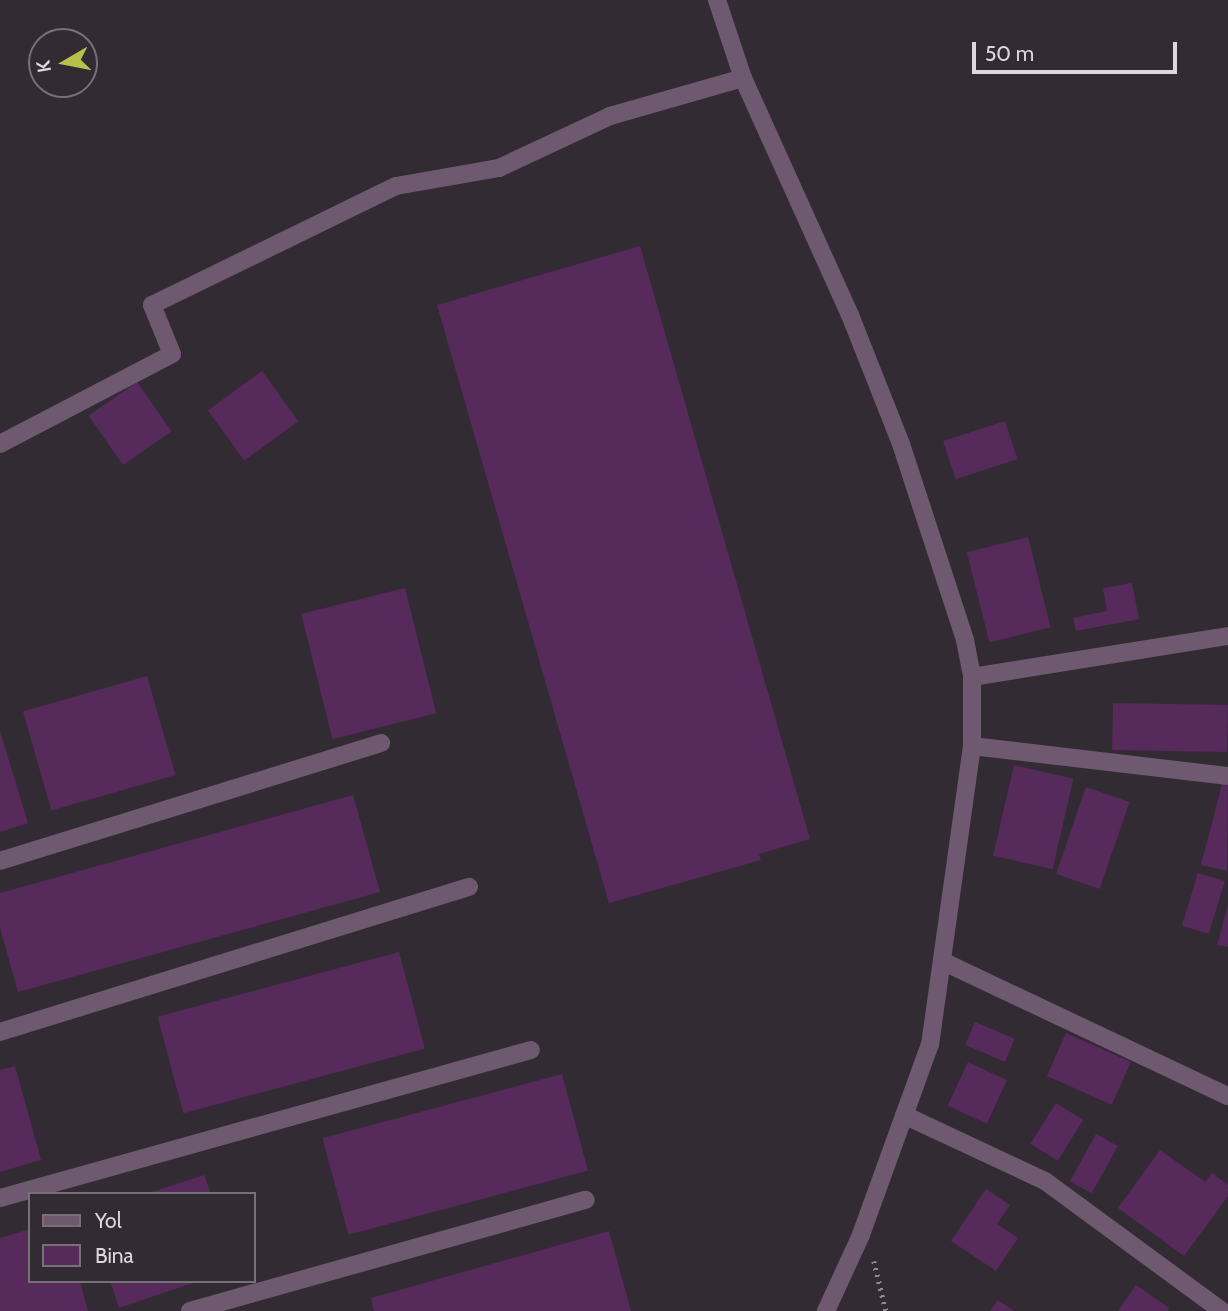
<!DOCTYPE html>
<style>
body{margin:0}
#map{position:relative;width:1228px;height:1311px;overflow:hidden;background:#332b34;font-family:Cabin,sans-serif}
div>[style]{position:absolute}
.building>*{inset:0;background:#572a5c;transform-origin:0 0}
.path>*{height:4.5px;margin-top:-2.25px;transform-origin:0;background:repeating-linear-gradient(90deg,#908990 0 2px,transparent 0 7px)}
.minor>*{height:18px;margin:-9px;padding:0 9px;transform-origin:9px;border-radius:9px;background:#6e5970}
.tertiary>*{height:18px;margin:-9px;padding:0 9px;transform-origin:9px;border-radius:9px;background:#6e5970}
span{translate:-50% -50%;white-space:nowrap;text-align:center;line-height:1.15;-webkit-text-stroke:7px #332b34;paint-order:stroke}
.legend{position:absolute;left:28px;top:1192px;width:228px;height:91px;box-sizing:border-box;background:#332b34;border:2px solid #777077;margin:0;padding:9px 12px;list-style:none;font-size:21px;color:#dcd7dc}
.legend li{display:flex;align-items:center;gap:14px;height:35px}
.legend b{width:35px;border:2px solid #777077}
.north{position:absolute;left:28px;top:28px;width:70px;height:70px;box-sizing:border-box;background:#332b34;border:2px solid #777077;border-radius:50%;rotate:260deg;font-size:19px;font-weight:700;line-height:28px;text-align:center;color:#dcd7dc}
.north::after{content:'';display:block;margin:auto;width:24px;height:32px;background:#b7c148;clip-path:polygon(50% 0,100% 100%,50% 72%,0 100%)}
.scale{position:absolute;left:972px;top:42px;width:205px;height:32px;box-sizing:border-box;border:4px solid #dcd7dc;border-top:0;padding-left:9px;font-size:21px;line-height:24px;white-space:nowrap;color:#dcd7dc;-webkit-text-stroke:5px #332b34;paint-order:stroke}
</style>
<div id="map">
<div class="building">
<div style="clip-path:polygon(640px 246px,810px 839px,759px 854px,761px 860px,609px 903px,437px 305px)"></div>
<div style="left:262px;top:371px;width:62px;height:67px;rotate:54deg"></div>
<div style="left:137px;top:382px;width:60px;height:59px;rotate:55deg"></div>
<div style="left:1005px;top:421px;width:40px;height:65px;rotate:72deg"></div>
<div style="left:1028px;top:537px;width:93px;height:63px;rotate:76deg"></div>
<div style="clip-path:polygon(1132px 583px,1139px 619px,1076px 631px,1073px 618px,1107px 611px,1103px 588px)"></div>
<div style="left:405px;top:588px;width:129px;height:107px;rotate:76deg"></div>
<div style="left:147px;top:676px;width:103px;height:129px;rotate:74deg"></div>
<div style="left:1113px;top:703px;width:115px;height:47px;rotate:1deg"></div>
<div style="clip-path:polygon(0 731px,28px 823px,0 832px)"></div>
<div style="left:1014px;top:765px;width:61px;height:93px;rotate:13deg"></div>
<div style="clip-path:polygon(1222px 784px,1228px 786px,1227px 871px,1201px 865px)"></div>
<div style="left:1086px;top:787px;width:46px;height:92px;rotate:19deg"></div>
<div style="clip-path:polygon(353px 795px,380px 892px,18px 992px,0 928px,0 893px)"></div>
<div style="left:1198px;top:873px;width:28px;height:55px;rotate:17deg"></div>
<div style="clip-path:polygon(1228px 905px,1228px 947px,1217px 945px)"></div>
<div style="left:399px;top:952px;width:100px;height:250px;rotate:75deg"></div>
<div style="left:975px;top:1022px;width:43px;height:25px;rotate:23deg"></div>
<div style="left:1066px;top:1033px;width:71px;height:47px;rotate:24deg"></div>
<div style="left:968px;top:1062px;width:43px;height:48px;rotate:25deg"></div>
<div style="clip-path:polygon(15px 1066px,41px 1160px,0 1172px,0 1070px)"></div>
<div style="left:562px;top:1074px;width:100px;height:248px;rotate:75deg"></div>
<div style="left:1056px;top:1103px;width:32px;height:48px;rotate:32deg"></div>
<div style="left:1096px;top:1134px;width:25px;height:54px;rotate:29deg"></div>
<div style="clip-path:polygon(1160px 1150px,1205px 1182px,1212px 1173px,1228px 1185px,1228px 1196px,1184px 1256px,1118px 1208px)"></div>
<div style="clip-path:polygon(204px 1175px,211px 1194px,149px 1194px,149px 1193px)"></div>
<div style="clip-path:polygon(986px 1189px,1010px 1205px,997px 1224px,1018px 1238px,996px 1271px,951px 1241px)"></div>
<div style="clip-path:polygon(30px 1229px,30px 1281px,80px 1281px,88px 1311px,0 1311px,0 1238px)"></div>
<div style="clip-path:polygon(609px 1231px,631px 1311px,374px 1311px,371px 1298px)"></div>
<div style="clip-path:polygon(110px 1281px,195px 1281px,195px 1282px,119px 1308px)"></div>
<div style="clip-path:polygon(1136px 1285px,1169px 1308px,1168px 1311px,1118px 1311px)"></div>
<div style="clip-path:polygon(998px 1300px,1014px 1311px,990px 1311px)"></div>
</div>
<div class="path">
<div style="left:874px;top:1261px;width:51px;rotate:76.5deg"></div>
</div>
<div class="minor">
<div style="left:0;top:444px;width:194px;rotate:-27.6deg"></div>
<div style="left:172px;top:354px;width:53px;rotate:-112.2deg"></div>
<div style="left:152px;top:305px;width:271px;rotate:-26deg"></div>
<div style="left:396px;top:186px;width:105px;rotate:-9.9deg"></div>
<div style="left:499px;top:168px;width:123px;rotate:-25.1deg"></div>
<div style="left:610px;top:116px;width:138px;rotate:-15.9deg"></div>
<div style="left:972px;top:677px;width:259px;rotate:-9.1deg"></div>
<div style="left:972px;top:746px;width:258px;rotate:6.7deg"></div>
<div style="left:0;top:861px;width:399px;rotate:-17.2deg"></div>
<div style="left:942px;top:961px;width:316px;rotate:25.3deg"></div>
<div style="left:0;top:1032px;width:491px;rotate:-17.2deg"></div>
<div style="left:904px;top:1115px;width:156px;rotate:25.1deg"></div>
<div style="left:1045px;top:1181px;width:220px;rotate:36.3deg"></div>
<div style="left:0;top:1198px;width:551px;rotate:-15.57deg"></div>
<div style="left:190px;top:1311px;width:411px;rotate:-15.7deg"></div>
</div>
<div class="tertiary">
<div style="left:717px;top:0;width:82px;rotate:71.6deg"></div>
<div style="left:743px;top:78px;width:260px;rotate:65.7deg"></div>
<div style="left:850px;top:315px;width:139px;rotate:68.4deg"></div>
<div style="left:901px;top:444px;width:206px;rotate:71.9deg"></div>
<div style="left:965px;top:640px;width:38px;rotate:79deg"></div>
<div style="left:972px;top:677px;width:69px;rotate:90deg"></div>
<div style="left:972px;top:746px;width:301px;rotate:98deg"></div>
<div style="left:930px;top:1044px;width:203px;rotate:109.9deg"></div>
<div style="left:861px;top:1235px;width:84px;rotate:114.7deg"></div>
</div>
<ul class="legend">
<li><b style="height:9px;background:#6e5970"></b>Yol</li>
<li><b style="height:19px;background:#572a5c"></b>Bina</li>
</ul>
<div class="north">K</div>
<div class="scale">50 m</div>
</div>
